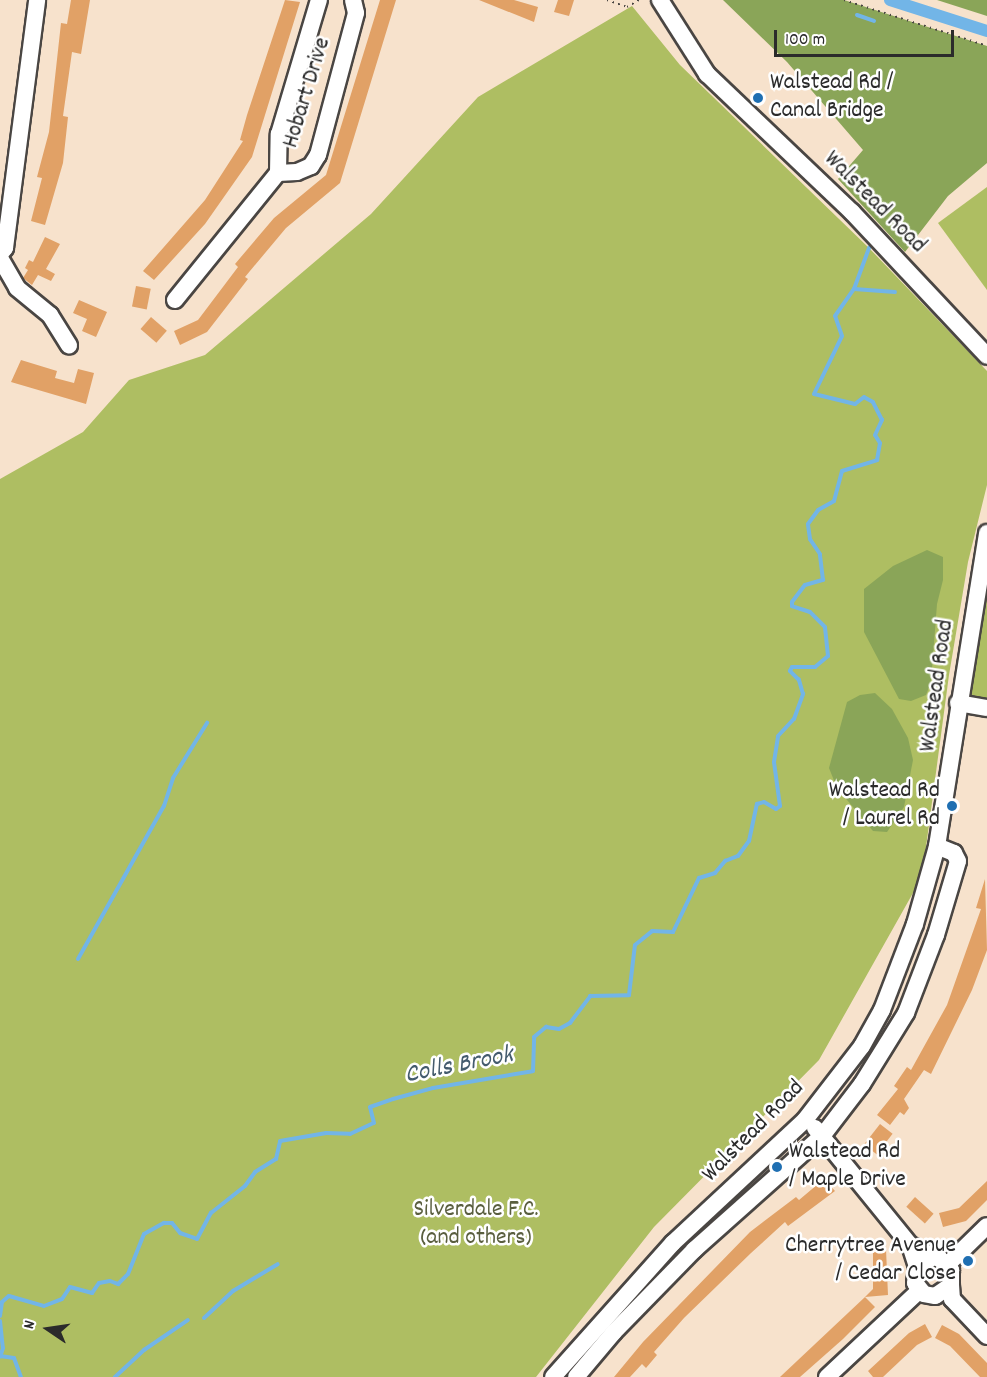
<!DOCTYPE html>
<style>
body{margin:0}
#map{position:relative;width:987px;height:1377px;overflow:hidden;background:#f7e2cc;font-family:Dekko,sans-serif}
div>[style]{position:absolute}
.green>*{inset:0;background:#aebe62}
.forest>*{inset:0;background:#8aa558}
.stream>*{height:4px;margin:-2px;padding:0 2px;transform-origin:2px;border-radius:2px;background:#72b5e7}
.canal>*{height:12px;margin:-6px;padding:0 6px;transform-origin:6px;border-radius:6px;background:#72b5e7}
.building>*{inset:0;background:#e1a166;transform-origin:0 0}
.path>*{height:2px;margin-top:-1px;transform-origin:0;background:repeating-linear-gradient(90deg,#4a4643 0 1.5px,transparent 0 6px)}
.roads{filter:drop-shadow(2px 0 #4a4643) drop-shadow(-2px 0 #4a4643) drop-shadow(0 2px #4a4643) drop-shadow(0 -2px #4a4643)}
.minor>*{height:16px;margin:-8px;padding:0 8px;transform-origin:8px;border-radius:8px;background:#fff}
.dots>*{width:16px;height:16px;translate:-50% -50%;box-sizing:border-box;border:3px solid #fff;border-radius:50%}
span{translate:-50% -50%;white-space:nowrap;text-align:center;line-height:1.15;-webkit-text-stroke:5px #fff;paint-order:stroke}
.poi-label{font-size:24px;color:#2b2b2b}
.left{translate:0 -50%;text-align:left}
.right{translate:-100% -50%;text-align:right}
.street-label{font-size:24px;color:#2b2b2b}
.park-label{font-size:24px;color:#595e3e}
.water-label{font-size:26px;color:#445b6d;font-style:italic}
.north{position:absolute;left:18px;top:1299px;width:60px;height:60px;-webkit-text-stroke:4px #fff;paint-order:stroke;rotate:283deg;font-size:16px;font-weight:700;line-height:24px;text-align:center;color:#2b2b2b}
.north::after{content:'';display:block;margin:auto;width:21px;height:27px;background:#2b2b2b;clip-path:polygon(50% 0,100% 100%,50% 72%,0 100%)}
.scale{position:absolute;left:774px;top:30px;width:180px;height:27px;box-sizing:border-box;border:3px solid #2b2b2b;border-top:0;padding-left:8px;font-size:18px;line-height:21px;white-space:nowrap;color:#2b2b2b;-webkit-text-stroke:4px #fff;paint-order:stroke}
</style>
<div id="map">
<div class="green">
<div style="clip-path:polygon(632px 6px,680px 65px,869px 248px,987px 371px,987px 485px,968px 562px,949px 675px,922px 877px,819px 1060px,654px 1227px,536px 1377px,0 1377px,0 479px,83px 432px,129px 380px,205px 355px,371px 214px,478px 97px)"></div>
<div style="clip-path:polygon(987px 187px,987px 290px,938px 223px)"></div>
<div style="clip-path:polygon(987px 559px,987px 703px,962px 698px)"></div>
</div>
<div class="forest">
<div style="clip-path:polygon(723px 0,844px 0,987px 46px,987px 163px,948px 196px,905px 252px,838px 179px,863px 150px,787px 62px)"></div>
<div style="clip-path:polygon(937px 0,987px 0,987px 16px)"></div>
<div style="clip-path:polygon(927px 550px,943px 557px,943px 580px,937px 604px,931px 682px,926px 695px,911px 701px,899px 699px,864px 632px,864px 589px,893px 566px)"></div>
<div style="clip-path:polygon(875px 693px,892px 709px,908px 738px,913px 760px,904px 807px,887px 832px,873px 831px,837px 788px,829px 768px,847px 702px,860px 695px)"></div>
</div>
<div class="stream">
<div style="left:857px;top:15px;width:18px;rotate:19deg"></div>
<div style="left:854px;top:289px;width:41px;rotate:4.2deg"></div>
<div style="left:78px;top:959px;width:176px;rotate:-60.7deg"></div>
<div style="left:164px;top:806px;width:29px;rotate:-72deg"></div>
<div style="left:173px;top:778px;width:65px;rotate:-58.3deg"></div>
<div style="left:0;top:1316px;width:14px;rotate:-82deg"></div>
<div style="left:2px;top:1302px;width:9px;rotate:-41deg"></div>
<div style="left:9px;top:1296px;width:36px;rotate:16deg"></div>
<div style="left:44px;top:1306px;width:19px;rotate:-21deg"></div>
<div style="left:62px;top:1299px;width:14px;rotate:-56deg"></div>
<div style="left:70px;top:1287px;width:23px;rotate:15deg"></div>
<div style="left:92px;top:1293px;width:12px;rotate:-55deg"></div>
<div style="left:99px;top:1283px;width:11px;rotate:-10deg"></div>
<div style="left:110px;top:1281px;width:9px;rotate:21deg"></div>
<div style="left:118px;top:1284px;width:14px;rotate:-45deg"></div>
<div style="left:128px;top:1274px;width:43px;rotate:-68.2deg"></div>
<div style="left:144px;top:1234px;width:23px;rotate:-29deg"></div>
<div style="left:164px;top:1223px;width:8px"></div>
<div style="left:172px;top:1223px;width:13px;rotate:51deg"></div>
<div style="left:180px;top:1233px;width:18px;rotate:19deg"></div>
<div style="left:197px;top:1239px;width:30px;rotate:-62deg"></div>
<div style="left:211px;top:1213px;width:43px;rotate:-38.5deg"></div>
<div style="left:245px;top:1186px;width:17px;rotate:-54deg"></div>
<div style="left:255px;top:1172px;width:25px;rotate:-32deg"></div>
<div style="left:276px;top:1159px;width:18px;rotate:-77deg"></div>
<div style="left:280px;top:1141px;width:47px;rotate:-9.9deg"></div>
<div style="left:326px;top:1133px;width:24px;rotate:2deg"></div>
<div style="left:350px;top:1134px;width:26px;rotate:-25deg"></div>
<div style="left:374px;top:1123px;width:16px;rotate:-104deg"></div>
<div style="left:370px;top:1107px;width:24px;rotate:-19deg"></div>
<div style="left:393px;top:1099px;width:41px;rotate:-15.4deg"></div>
<div style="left:433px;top:1088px;width:101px;rotate:-9.6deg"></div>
<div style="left:533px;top:1071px;width:34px;rotate:-88deg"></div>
<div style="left:534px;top:1037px;width:16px;rotate:-40deg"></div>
<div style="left:546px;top:1027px;width:13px;rotate:9deg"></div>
<div style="left:559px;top:1029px;width:13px;rotate:-29deg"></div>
<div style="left:570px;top:1023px;width:34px;rotate:-53deg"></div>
<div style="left:590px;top:996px;width:39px;rotate:-1deg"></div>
<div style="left:629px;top:995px;width:50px;rotate:-83.2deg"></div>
<div style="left:635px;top:945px;width:22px;rotate:-39deg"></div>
<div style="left:652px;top:931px;width:21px;rotate:3deg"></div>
<div style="left:673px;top:932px;width:60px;rotate:-64.3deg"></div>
<div style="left:699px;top:878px;width:17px;rotate:-17deg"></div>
<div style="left:715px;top:873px;width:16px;rotate:-50deg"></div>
<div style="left:725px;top:861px;width:14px;rotate:-21deg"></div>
<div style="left:738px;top:856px;width:19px;rotate:-54deg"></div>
<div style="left:749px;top:841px;width:38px;rotate:-78deg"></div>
<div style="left:757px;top:804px;width:7px;rotate:-16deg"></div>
<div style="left:764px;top:802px;width:14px;rotate:30deg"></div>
<div style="left:776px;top:809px;width:5px;rotate:-37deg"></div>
<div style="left:780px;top:806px;width:44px;rotate:-97.8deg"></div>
<div style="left:774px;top:762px;width:26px;rotate:-81deg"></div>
<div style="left:778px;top:736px;width:23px;rotate:-47deg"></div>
<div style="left:794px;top:719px;width:27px;rotate:-70deg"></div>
<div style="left:803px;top:694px;width:15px;rotate:-106deg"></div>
<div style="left:799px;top:680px;width:13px;rotate:-135deg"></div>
<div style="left:790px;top:671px;width:4px;rotate:-63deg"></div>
<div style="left:792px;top:667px;width:23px"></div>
<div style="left:815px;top:667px;width:17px;rotate:-40deg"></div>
<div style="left:828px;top:656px;width:29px;rotate:-96deg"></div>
<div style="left:825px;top:627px;width:21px;rotate:-135deg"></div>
<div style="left:810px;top:612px;width:19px;rotate:-162deg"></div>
<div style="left:792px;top:606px;width:4px;rotate:-90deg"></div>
<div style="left:792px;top:602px;width:21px;rotate:-53deg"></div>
<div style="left:805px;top:585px;width:19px;rotate:-16deg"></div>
<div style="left:823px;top:580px;width:26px;rotate:-97deg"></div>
<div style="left:820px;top:554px;width:18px;rotate:-124deg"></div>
<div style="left:810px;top:539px;width:15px;rotate:-98deg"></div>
<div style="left:808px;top:524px;width:17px;rotate:-54deg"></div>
<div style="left:818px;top:510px;width:18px;rotate:-29deg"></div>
<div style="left:834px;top:501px;width:31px;rotate:-75deg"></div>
<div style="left:842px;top:471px;width:37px;rotate:-17deg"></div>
<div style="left:877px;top:460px;width:17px;rotate:-80deg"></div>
<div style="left:880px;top:443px;width:9px;rotate:-122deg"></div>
<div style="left:875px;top:435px;width:17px;rotate:-65deg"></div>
<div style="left:882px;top:420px;width:20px;rotate:-117deg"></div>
<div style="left:873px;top:402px;width:10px;rotate:-151deg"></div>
<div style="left:864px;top:397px;width:11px;rotate:142deg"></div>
<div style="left:855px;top:404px;width:42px;rotate:-166.3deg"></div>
<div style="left:814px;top:394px;width:64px;rotate:-64.2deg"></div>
<div style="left:842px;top:336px;width:21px;rotate:-109deg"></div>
<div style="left:835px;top:316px;width:33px;rotate:-55deg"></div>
<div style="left:854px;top:289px;width:44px;rotate:-69.9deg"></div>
<div style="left:204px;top:1318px;width:40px;rotate:-43deg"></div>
<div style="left:233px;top:1291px;width:52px;rotate:-31deg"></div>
<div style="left:0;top:1321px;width:27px;rotate:84deg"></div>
<div style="left:3px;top:1348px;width:9px;rotate:108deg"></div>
<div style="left:0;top:1356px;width:14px;rotate:8deg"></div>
<div style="left:14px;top:1358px;width:20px;rotate:70deg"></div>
<div style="left:115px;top:1377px;width:40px;rotate:-43deg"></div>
<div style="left:144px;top:1350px;width:53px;rotate:-34.3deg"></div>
</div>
<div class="canal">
<div style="left:890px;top:0;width:102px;rotate:17.7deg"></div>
</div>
<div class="building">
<div style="clip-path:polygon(71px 0,90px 0,81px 54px,72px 52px,63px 116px,68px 117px,63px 163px,45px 225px,31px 221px,42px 178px,37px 177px,49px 132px,61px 23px,67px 24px)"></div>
<div style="clip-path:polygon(285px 0,300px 2px,252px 157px,205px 224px,154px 280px,143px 271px,205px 200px,243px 141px,240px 140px,247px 115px)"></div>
<div style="clip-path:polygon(380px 0,396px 0,340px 183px,286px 228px,245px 277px,248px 279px,207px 332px,180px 345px,174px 331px,198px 320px,238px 267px,235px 264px,274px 218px,326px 175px)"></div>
<div style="clip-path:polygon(479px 0,514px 0,538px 7px,534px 22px)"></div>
<div style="clip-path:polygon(558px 0,574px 0,569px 16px,554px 12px)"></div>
<div style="clip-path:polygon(45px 237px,60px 244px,46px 269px,55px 274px,51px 281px,38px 275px,32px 285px,23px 278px,28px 270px,25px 268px,29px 260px,33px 262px)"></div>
<div style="left:136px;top:286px;width:15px;height:21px;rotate:11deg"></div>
<div style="clip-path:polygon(79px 300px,107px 312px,96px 337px,82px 331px,87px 319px,73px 313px)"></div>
<div style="left:151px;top:317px;width:21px;height:16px;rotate:41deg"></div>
<div style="clip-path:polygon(21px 360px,57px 371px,55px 378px,74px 383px,78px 369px,94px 373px,86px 404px,11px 382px)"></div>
<div style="clip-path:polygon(985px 879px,987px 950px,972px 990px,931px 1074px,924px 1070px,904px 1099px,909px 1108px,904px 1115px,900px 1112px,890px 1125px,877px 1115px,898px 1089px,894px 1086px,907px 1067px,911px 1070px,947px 1005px,981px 909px,976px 908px)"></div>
<div style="left:880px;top:1124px;width:16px;height:26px;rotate:38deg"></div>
<div style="clip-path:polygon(824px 1179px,835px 1191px,788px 1226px,785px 1222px,751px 1253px,684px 1318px,654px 1352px,657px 1355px,646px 1368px,642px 1364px,630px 1377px,614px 1377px,643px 1342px,750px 1232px,796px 1197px,799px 1200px)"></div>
<div style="clip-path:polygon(987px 1181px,987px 1200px,966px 1221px,943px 1227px,939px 1213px,959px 1208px)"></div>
<div style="left:915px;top:1197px;width:25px;height:13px;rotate:42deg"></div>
<div style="clip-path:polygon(886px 1249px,888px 1295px,865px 1297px,873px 1289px,873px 1250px)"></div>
<div style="clip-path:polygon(865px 1297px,875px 1307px,843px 1339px,800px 1377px,780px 1377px)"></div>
<div style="clip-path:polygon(925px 1324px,932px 1337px,917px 1345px,883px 1377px,873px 1377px,868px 1371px,909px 1333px)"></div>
<div style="clip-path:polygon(942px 1325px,959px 1334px,987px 1363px,987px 1377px,980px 1377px,950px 1346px,935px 1338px)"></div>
</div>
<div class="path">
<div style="left:607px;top:0;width:21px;rotate:19deg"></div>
<div style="left:627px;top:7px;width:14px;rotate:-30deg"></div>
<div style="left:844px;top:0;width:150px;rotate:17.8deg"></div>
</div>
<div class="roads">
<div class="minor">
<div style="left:660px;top:0;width:88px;rotate:57.6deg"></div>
<div style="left:707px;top:74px;width:200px;rotate:43.6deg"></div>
<div style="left:852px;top:212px;width:197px;rotate:46.8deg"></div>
<div style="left:278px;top:173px;width:39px;rotate:-89deg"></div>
<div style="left:279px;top:134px;width:140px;rotate:-73.4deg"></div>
<div style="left:0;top:254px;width:8px;rotate:-50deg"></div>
<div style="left:5px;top:248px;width:250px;rotate:-82.6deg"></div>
<div style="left:0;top:258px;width:34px;rotate:60deg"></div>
<div style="left:17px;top:288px;width:43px;rotate:39.3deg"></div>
<div style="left:50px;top:315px;width:36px;rotate:58deg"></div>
<div style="left:175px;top:300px;width:164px;rotate:-51deg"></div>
<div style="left:278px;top:173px;width:19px;rotate:-3deg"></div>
<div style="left:297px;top:172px;width:15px;rotate:-23deg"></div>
<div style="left:311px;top:166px;width:13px;rotate:-58deg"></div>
<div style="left:318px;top:155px;width:147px;rotate:-75deg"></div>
<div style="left:356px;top:13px;width:13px;rotate:-103deg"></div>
<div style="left:958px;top:703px;width:29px;rotate:10deg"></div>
<div style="left:815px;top:1128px;width:151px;rotate:50.9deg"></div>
<div style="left:910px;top:1245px;width:22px;rotate:72deg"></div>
<div style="left:910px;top:1245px;width:33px;rotate:25deg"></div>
<div style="left:940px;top:1259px;width:16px;rotate:45deg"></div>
<div style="left:951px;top:1270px;width:15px;rotate:90deg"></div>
<div style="left:951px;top:1285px;width:19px;rotate:145deg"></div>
<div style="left:935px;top:1296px;width:11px;rotate:-170deg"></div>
<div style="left:924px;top:1294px;width:14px;rotate:-129deg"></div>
<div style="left:915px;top:1283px;width:17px;rotate:-83deg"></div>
<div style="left:917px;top:1266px;width:17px;rotate:-28deg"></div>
<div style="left:948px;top:1264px;width:54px;rotate:-44.3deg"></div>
<div style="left:951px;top:1285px;width:14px;rotate:86deg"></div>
<div style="left:952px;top:1299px;width:51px;rotate:46.6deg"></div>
<div style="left:553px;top:1377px;width:180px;rotate:-48.2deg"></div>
<div style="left:673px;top:1243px;width:180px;rotate:-43deg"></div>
<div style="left:805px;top:1120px;width:93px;rotate:-52.4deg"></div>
<div style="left:862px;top:1046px;width:41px;rotate:-60.9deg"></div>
<div style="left:882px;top:1010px;width:92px;rotate:-69deg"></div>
<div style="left:915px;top:924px;width:81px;rotate:-74.2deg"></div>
<div style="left:937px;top:846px;width:317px;rotate:-80.9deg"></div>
<div style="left:576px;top:1377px;width:59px;rotate:-49.8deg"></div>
<div style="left:614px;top:1332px;width:115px;rotate:-45.7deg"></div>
<div style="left:694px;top:1250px;width:173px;rotate:-41.7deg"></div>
<div style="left:823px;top:1135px;width:64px;rotate:-52.6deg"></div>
<div style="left:862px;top:1084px;width:84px;rotate:-58.2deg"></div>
<div style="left:906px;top:1013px;width:84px;rotate:-69deg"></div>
<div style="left:936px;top:935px;width:77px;rotate:-73.4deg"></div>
<div style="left:958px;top:861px;width:9px;rotate:-117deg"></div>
<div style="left:954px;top:853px;width:18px;rotate:-158deg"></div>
<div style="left:827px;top:1377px;width:126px;rotate:-43.1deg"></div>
</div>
</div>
<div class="dots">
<div style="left:758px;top:98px;background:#1f6fb2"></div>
<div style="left:952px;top:806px;background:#1f6fb2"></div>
<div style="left:777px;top:1167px;background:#1f6fb2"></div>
<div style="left:968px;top:1261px;background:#1f6fb2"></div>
</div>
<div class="poi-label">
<span class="left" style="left:770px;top:98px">Walstead Rd /<br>Canal Bridge</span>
<span class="right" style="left:940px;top:806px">Walstead Rd<br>/ Laurel Rd</span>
<span class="left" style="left:789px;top:1167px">Walstead Rd<br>/ Maple Drive</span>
<span class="right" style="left:956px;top:1261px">Cherrytree Avenue<br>/ Cedar Close</span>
</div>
<div class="street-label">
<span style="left:308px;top:93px;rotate:-73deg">Hobart Drive</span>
<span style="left:874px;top:203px;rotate:45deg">Walstead Road</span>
<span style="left:938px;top:686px;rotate:-82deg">Walstead Road</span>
<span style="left:754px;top:1132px;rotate:-45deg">Walstead Road</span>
</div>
<div class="park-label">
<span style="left:476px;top:1225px">Silverdale F.C.<br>(and others)</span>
</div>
<div class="water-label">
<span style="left:459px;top:1066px;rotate:-11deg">Colls Brook</span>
</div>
<div class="north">N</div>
<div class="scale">100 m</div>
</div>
